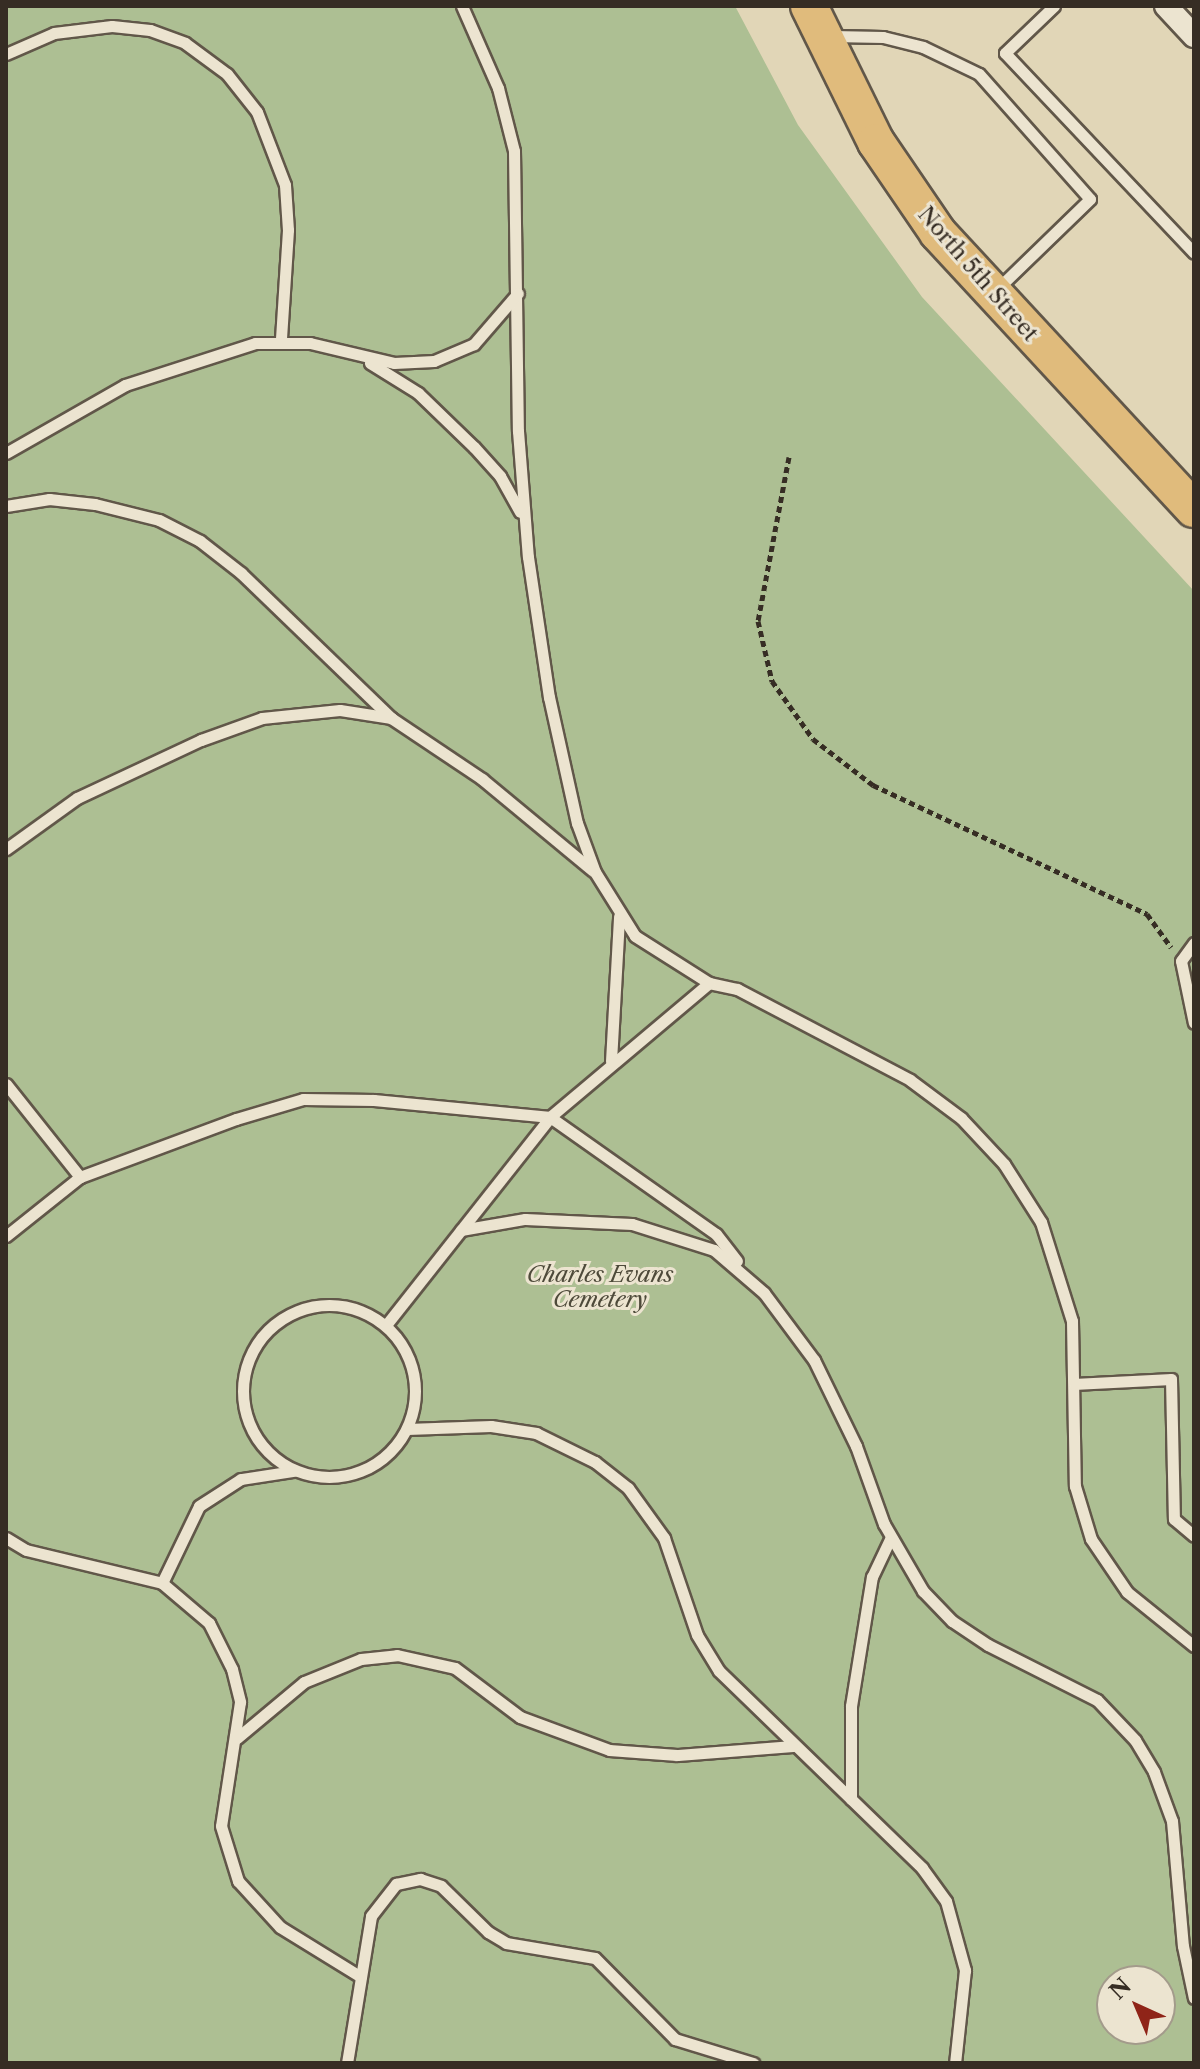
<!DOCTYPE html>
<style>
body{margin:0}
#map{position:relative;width:1200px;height:2069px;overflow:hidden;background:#e1d6b7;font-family:"Libre Caslon Text",serif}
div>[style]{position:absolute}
.green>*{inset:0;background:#adbf93}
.path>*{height:5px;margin-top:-2.5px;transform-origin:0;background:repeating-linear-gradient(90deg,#362d24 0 6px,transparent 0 10px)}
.roads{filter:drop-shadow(2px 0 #615749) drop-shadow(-2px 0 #615749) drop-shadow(0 2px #615749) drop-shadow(0 -2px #615749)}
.lane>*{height:11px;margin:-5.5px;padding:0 5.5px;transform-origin:5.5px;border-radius:5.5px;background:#ece4d0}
.lane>.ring{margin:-5.5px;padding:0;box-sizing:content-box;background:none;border:11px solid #ece4d0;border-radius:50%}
.street>*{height:22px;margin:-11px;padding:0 11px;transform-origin:11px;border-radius:11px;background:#ece4d0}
.primary>*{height:36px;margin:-18px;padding:0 18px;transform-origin:18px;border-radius:18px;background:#e0bb7c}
span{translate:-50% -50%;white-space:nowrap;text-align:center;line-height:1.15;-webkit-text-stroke:6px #ece4d0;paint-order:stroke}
.street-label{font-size:22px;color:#362d24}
.park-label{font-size:22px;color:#4e4a3a;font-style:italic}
.frame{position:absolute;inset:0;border:8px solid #362d24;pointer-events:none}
.north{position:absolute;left:1096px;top:1965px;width:80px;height:80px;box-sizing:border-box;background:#ece4d0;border:2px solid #a39b8b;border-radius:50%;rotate:316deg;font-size:22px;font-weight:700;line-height:32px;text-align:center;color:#362d24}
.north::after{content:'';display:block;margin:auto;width:28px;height:36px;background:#8f2418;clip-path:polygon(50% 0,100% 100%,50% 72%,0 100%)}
</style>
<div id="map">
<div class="green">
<div style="clip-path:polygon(evenodd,6px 6px,735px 6px,798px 125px,922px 297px,1194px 591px,1194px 2063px,6px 2063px,6px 6px,1112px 1981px,1160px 1981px,1160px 2029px,1112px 2029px,1112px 1981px)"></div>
</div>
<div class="path">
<div style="left:789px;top:457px;width:167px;rotate:100.7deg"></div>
<div style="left:758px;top:621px;width:62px;rotate:76.9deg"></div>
<div style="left:772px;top:681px;width:71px;rotate:54.7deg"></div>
<div style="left:813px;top:739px;width:76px;rotate:37.5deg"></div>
<div style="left:873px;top:785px;width:303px;rotate:25.2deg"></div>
<div style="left:1147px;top:914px;width:41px;rotate:54deg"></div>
</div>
<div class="roads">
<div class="lane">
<div style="left:462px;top:6px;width:90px;rotate:66.3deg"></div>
<div style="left:498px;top:88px;width:65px;rotate:75.7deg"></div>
<div style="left:514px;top:151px;width:280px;rotate:89.2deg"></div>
<div style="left:518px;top:431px;width:126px;rotate:85.5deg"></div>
<div style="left:528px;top:557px;width:142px;rotate:81.5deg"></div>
<div style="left:549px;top:697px;width:129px;rotate:77.5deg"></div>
<div style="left:577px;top:823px;width:52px;rotate:69.8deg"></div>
<div style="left:595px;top:872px;width:75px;rotate:58deg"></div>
<div style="left:635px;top:936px;width:88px;rotate:32.4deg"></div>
<div style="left:709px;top:983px;width:29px;rotate:12deg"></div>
<div style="left:737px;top:989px;width:195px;rotate:27.7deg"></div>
<div style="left:910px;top:1080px;width:64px;rotate:36.7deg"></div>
<div style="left:961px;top:1118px;width:63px;rotate:46.9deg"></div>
<div style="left:1004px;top:1164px;width:69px;rotate:57.5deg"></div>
<div style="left:1041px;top:1222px;width:104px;rotate:72.6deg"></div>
<div style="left:1072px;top:1321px;width:165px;rotate:89deg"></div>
<div style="left:1075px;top:1486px;width:55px;rotate:73.2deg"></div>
<div style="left:1091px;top:1539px;width:64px;rotate:55.8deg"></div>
<div style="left:1127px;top:1592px;width:86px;rotate:38.9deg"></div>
<div style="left:1054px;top:6px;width:68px;rotate:136.2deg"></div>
<div style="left:1005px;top:53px;width:275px;rotate:46.6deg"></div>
<div style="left:832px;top:36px;width:51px;rotate:1.1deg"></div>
<div style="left:883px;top:37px;width:41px;rotate:14deg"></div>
<div style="left:923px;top:47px;width:62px;rotate:25.7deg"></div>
<div style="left:979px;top:74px;width:167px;rotate:48.4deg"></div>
<div style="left:1090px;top:199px;width:128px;rotate:135.9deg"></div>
<div style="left:6px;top:54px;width:52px;rotate:-23.6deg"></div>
<div style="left:54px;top:33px;width:58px;rotate:-6.9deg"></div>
<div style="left:112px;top:26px;width:38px;rotate:6deg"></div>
<div style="left:150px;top:30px;width:37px;rotate:20deg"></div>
<div style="left:185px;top:43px;width:52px;rotate:36.4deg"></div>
<div style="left:227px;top:74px;width:48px;rotate:51.7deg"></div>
<div style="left:257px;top:112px;width:78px;rotate:69deg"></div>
<div style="left:285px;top:185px;width:45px;rotate:86.2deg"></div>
<div style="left:288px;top:230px;width:109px;rotate:93.7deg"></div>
<div style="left:370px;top:363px;width:57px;rotate:32deg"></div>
<div style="left:418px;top:393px;width:78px;rotate:44deg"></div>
<div style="left:474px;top:447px;width:39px;rotate:48deg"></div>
<div style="left:500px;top:476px;width:41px;rotate:60.9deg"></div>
<div style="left:6px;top:453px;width:137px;rotate:-29.7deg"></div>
<div style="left:125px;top:385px;width:137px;rotate:-17.9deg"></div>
<div style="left:255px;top:343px;width:55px"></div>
<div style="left:310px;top:343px;width:86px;rotate:13.4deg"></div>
<div style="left:394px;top:363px;width:40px;rotate:-2.9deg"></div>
<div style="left:434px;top:361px;width:43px;rotate:-23deg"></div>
<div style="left:474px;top:344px;width:67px;rotate:-49.2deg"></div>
<div style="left:6px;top:506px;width:44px;rotate:-9.2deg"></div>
<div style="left:49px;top:499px;width:46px;rotate:6.2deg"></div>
<div style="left:95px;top:504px;width:66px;rotate:14deg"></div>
<div style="left:159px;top:520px;width:46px;rotate:27.1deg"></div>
<div style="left:200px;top:541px;width:52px;rotate:38deg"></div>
<div style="left:241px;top:573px;width:209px;rotate:44deg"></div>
<div style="left:391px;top:718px;width:110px;rotate:33.8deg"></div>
<div style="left:482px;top:779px;width:143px;rotate:39.6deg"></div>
<div style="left:6px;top:849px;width:87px;rotate:-35.7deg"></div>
<div style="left:77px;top:798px;width:137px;rotate:-25.1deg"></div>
<div style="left:201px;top:740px;width:65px;rotate:-19.8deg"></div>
<div style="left:262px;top:718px;width:78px;rotate:-5.9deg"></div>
<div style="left:340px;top:710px;width:52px;rotate:8.9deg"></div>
<div style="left:1194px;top:943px;width:22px;rotate:126deg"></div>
<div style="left:1181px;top:961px;width:63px;rotate:78.2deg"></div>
<div style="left:611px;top:1061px;width:145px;rotate:-86.8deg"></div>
<div style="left:6px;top:1084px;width:119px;rotate:51.5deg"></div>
<div style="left:461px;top:1230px;width:65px;rotate:-9.8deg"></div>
<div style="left:525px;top:1219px;width:107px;rotate:2.7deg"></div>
<div style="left:632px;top:1224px;width:86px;rotate:17.6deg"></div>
<div style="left:714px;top:1250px;width:66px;rotate:40.7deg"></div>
<div style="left:764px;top:1293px;width:84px;rotate:53.3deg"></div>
<div style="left:814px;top:1360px;width:96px;rotate:64deg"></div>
<div style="left:856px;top:1446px;width:83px;rotate:70.3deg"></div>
<div style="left:884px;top:1524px;width:78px;rotate:59.8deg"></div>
<div style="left:923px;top:1591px;width:42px;rotate:46deg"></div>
<div style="left:952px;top:1621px;width:43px;rotate:33.7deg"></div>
<div style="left:988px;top:1645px;width:122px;rotate:26.8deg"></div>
<div style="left:1097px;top:1700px;width:55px;rotate:46.5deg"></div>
<div style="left:1135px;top:1740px;width:37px;rotate:59deg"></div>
<div style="left:1154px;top:1772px;width:52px;rotate:69.8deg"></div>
<div style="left:1172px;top:1821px;width:125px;rotate:85deg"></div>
<div style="left:1183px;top:1946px;width:53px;rotate:78.1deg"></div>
<div style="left:6px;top:1236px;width:95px;rotate:-38.6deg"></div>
<div style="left:80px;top:1177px;width:166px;rotate:-20.4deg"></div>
<div style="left:236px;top:1119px;width:70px;rotate:-16.6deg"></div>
<div style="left:303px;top:1099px;width:71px;rotate:0.8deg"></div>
<div style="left:374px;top:1100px;width:177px;rotate:5.5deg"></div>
<div style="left:550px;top:1117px;width:203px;rotate:35.2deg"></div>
<div style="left:716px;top:1234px;width:34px;rotate:52deg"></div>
<div class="ring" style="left:243px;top:1305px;width:161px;height:161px"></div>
<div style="left:386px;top:1325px;width:265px;rotate:-51.7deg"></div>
<div style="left:550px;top:1117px;width:208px;rotate:-40.1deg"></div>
<div style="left:1074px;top:1384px;width:97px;rotate:-3deg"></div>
<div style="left:1171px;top:1379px;width:140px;rotate:88.8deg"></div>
<div style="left:1174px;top:1519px;width:26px;rotate:40deg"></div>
<div style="left:407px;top:1429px;width:84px;rotate:-2deg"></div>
<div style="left:491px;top:1426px;width:46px;rotate:8.8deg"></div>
<div style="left:536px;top:1433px;width:66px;rotate:26.2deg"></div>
<div style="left:595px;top:1462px;width:42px;rotate:38.2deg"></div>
<div style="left:628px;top:1488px;width:62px;rotate:54.2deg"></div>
<div style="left:664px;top:1538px;width:102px;rotate:71.2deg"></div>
<div style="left:697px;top:1635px;width:42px;rotate:58.6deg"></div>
<div style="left:719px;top:1671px;width:283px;rotate:44.1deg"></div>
<div style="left:922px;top:1868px;width:41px;rotate:54deg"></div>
<div style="left:946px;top:1901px;width:72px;rotate:74.6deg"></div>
<div style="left:965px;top:1970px;width:94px;rotate:96.1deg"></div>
<div style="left:6px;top:1538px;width:23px;rotate:31deg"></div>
<div style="left:26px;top:1550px;width:140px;rotate:13.6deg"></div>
<div style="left:162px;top:1583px;width:62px;rotate:40.4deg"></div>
<div style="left:209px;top:1623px;width:51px;rotate:63.4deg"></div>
<div style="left:232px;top:1669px;width:34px;rotate:76deg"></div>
<div style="left:240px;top:1702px;width:125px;rotate:98.7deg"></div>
<div style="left:221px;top:1826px;width:58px;rotate:72.8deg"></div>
<div style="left:238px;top:1881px;width:62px;rotate:47.6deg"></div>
<div style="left:280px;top:1927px;width:95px;rotate:31.7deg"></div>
<div style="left:162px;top:1583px;width:85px;rotate:-64.3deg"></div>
<div style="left:199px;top:1506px;width:50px;rotate:-32.7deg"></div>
<div style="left:241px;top:1479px;width:53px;rotate:-8.7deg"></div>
<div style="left:237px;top:1738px;width:87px;rotate:-39.9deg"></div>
<div style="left:304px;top:1682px;width:61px;rotate:-22deg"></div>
<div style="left:361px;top:1659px;width:36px;rotate:-6deg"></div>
<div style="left:397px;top:1655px;width:59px;rotate:12.6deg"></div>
<div style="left:455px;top:1668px;width:81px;rotate:37deg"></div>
<div style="left:520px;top:1717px;width:95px;rotate:20.3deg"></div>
<div style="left:609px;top:1750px;width:68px;rotate:4.2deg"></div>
<div style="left:677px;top:1755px;width:117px;rotate:-4.4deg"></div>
<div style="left:851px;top:1799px;width:93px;rotate:-90deg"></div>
<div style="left:851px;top:1706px;width:131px;rotate:-80.8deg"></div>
<div style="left:872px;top:1577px;width:44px;rotate:-64.6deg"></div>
<div style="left:347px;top:2063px;width:149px;rotate:-80.7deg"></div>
<div style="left:371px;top:1916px;width:41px;rotate:-52deg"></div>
<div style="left:396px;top:1884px;width:25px;rotate:-12deg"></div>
<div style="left:420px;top:1879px;width:22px;rotate:18deg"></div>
<div style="left:441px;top:1886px;width:66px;rotate:44.4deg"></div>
<div style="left:488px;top:1932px;width:21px;rotate:31deg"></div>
<div style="left:506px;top:1943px;width:90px;rotate:9.6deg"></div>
<div style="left:595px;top:1958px;width:114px;rotate:45.4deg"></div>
<div style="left:675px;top:2039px;width:82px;rotate:17.1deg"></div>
</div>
<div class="street">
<div style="left:1166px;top:6px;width:41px;rotate:47deg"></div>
</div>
<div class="primary">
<div style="left:809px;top:6px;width:152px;rotate:63.8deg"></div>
<div style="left:876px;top:142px;width:110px;rotate:55.7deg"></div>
<div style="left:938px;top:233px;width:376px;rotate:47.2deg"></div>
</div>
</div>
<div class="street-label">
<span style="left:978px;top:274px;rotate:49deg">North 5th Street</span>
</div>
<div class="park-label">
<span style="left:600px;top:1287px">Charles Evans<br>Cemetery</span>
</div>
<div class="frame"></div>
<div class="north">N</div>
</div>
